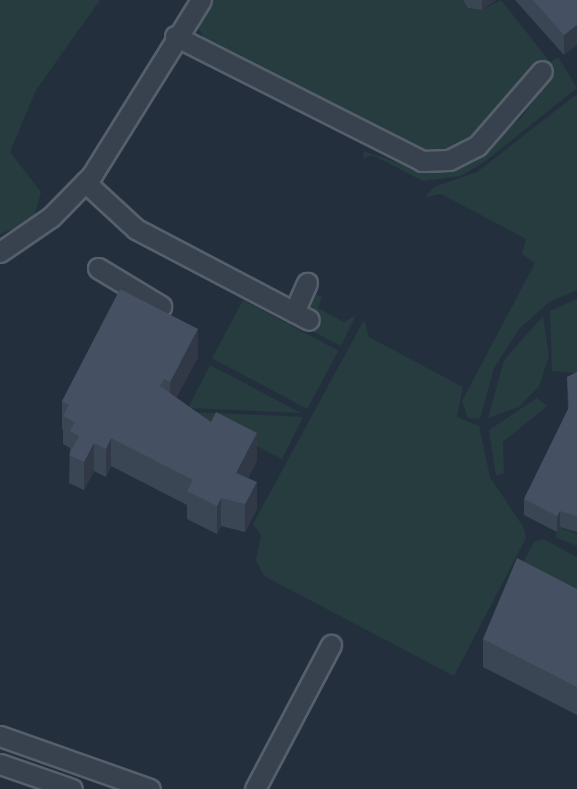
<!DOCTYPE html>
<style>
body{margin:0}
#map{position:relative;width:577px;height:789px;overflow:hidden;background:#242f3e;font-family:Signika,sans-serif}
div>[style]{position:absolute}
.green>*{inset:0;background:#263c3f;transform-origin:0 0}
.roads{filter:drop-shadow(2px 0 #565f6c) drop-shadow(-2px 0 #565f6c) drop-shadow(0 2px #565f6c) drop-shadow(0 -2px #565f6c)}
.minor>*{height:19px;margin:-9.5px;padding:0 9.5px;transform-origin:9.5px;border-radius:9.5px;background:#38414e}
.wall>*{inset:0;background:#3b4654}
.shaded-wall>*{inset:0;background:#303945}
.building>*{inset:0;background:#455162}
span{translate:-50% -50%;white-space:nowrap;text-align:center;line-height:1.15;-webkit-text-stroke:6px #1d2633;paint-order:stroke}
</style>
<div id="map">
<div class="green">
<div style="clip-path:polygon(0 0,100px 0,36px 90px,10px 152px,41px 192px,33px 221px,0 234px)"></div>
<div style="clip-path:polygon(208px 0,461px 0,482px 10px,501px 0,550px 62px,558px 57px,577px 88px,483px 163px,460px 176px,423px 181px,372px 155px,363px 159px,364px 151px,417px 169px,461px 165px,521px 118px,554px 74px,541px 63px,468px 140px,439px 152px,420px 151px,205px 40px,196px 24px)"></div>
<div style="clip-path:polygon(577px 94px,577px 290px,549px 302px,519px 329px,494px 368px,480px 419px,468px 418px,462px 401px,535px 263px,522px 254px,526px 239px,441px 194px,425px 197px,434px 187px,477px 172px)"></div>
<div style="clip-path:polygon(314px 294px,322px 297px,318px 308px,344px 322px,356px 315px,341px 346px,306px 328px,316px 315px,310px 305px)"></div>
<div style="clip-path:polygon(577px 299px,577px 373px,552px 371px,550px 311px)"></div>
<div style="left:243px;top:300px;width:108px;height:66px;rotate:28deg"></div>
<div style="clip-path:polygon(543px 316px,549px 356px,539px 386px,519px 407px,488px 418px,504px 360px)"></div>
<div style="clip-path:polygon(364px 320px,369px 337px,463px 387px,457px 417px,479px 426px,490px 477px,524px 528px,526px 538px,454px 676px,264px 576px,256px 560px,261px 535px,253px 524px)"></div>
<div style="clip-path:polygon(210px 365px,301px 413px,188px 408px)"></div>
<div style="clip-path:polygon(537px 398px,547px 406px,503px 442px,504px 473px,496px 476px,489px 430px)"></div>
<div style="clip-path:polygon(191px 412px,303px 417px,282px 459px)"></div>
<div style="clip-path:polygon(560px 527px,577px 534px,577px 546px,555px 537px)"></div>
<div style="clip-path:polygon(543px 539px,577px 557px,577px 617px,512px 584px,534px 542px)"></div>
</div>
<div class="roads">
<div class="minor">
<div style="left:175px;top:36px;width:277px;rotate:26.8deg"></div>
<div style="left:422px;top:161px;width:27px;rotate:-2deg"></div>
<div style="left:449px;top:160px;width:31px;rotate:-27deg"></div>
<div style="left:477px;top:146px;width:99px;rotate:-49.1deg"></div>
<div style="left:85px;top:182px;width:69px;rotate:42.7deg"></div>
<div style="left:136px;top:229px;width:195px;rotate:27.7deg"></div>
<div style="left:0;top:252px;width:62px;rotate:-34.5deg"></div>
<div style="left:51px;top:217px;width:59px;rotate:-45.7deg"></div>
<div style="left:92px;top:175px;width:206px;rotate:-58.1deg"></div>
<div style="left:98px;top:268px;width:74px;rotate:31.1deg"></div>
<div style="left:294px;top:312px;width:32px;rotate:-66deg"></div>
<div style="left:0;top:736px;width:159px;rotate:19.5deg"></div>
<div style="left:0;top:764px;width:76px;rotate:19.1deg"></div>
<div style="left:255px;top:789px;width:163px;rotate:-62.2deg"></div>
</div>
</div>
<div class="wall">
<div style="clip-path:polygon(463px 0,496px 0,482px 10px,468px 8px)"></div>
<div style="clip-path:polygon(515px 0,577px 0,564px 55px)"></div>
<div style="clip-path:polygon(198px 357px,176px 398px,257px 461px,248px 478px,257px 509px,245px 532px,221px 526px,217px 534px,187px 519px,187px 505px,111px 466px,106px 477px,94px 471px,84px 490px,69px 483px,70px 448px,63px 444px,63px 430px,62px 429px,62px 401px)"></div>
<div style="clip-path:polygon(577px 372px,577px 532px,560px 527px,557px 532px,524px 515px,524px 499px,568px 410px,567px 377px)"></div>
<div style="clip-path:polygon(577px 589px,577px 715px,483px 667px,483px 639px)"></div>
</div>
<div class="shaded-wall">
<div style="clip-path:polygon(482px 0,496px 0,482px 10px)"></div>
<div style="clip-path:polygon(577px 25px,577px 45px,564px 55px,564px 35px)"></div>
<div style="clip-path:polygon(198px 329px,198px 357px,170px 410px,170px 382px)"></div>
<div style="clip-path:polygon(257px 433px,257px 461px,236px 501px,236px 473px)"></div>
<div style="clip-path:polygon(111px 438px,111px 466px,106px 477px,106px 449px)"></div>
<div style="clip-path:polygon(94px 443px,94px 471px,84px 490px,84px 462px)"></div>
<div style="clip-path:polygon(257px 482px,257px 509px,245px 532px,245px 504px)"></div>
<div style="clip-path:polygon(221px 498px,221px 526px,217px 534px,217px 506px)"></div>
<div style="clip-path:polygon(560px 511px,560px 527px,557px 532px,557px 516px)"></div>
</div>
<div class="building">
<div style="clip-path:polygon(533px 0,577px 0,577px 25px,564px 35px)"></div>
<div style="clip-path:polygon(120px 289px,198px 329px,170px 382px,164px 379px,160px 386px,211px 422px,216px 412px,257px 433px,236px 473px,257px 482px,245px 504px,221px 498px,217px 506px,187px 491px,193px 480px,111px 438px,106px 449px,94px 443px,84px 462px,69px 455px,79px 436px,70px 431px,75px 422px,63px 416px,69px 405px,62px 401px)"></div>
<div style="clip-path:polygon(577px 372px,577px 516px,560px 511px,557px 516px,524px 499px,569px 407px,567px 377px)"></div>
<div style="clip-path:polygon(517px 558px,577px 589px,577px 687px,483px 639px)"></div>
</div>
</div>
